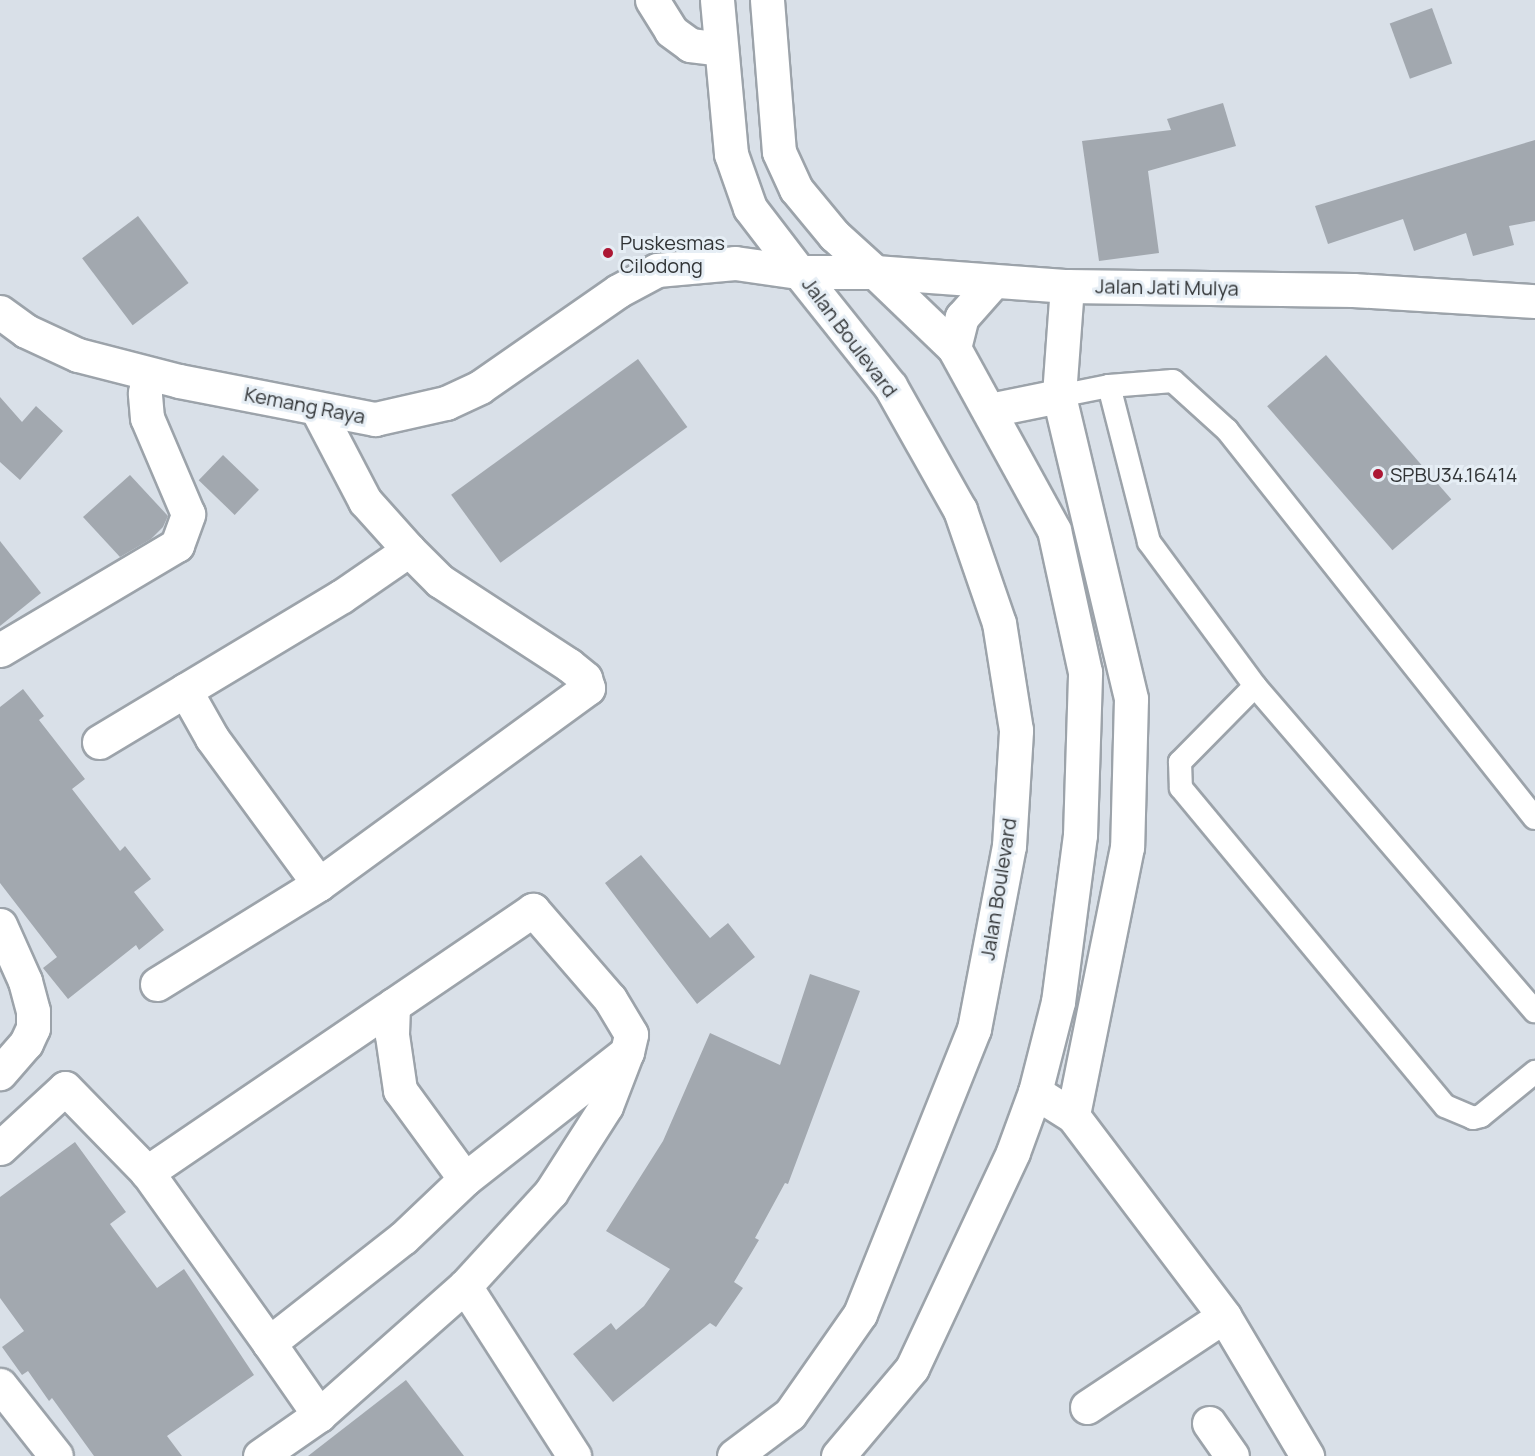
<!DOCTYPE html>
<style>
body{margin:0}
#map{position:relative;width:1535px;height:1456px;overflow:hidden;background:#d9e0e8;font-family:Manrope,sans-serif}
div>[style]{position:absolute}
.building>*{inset:0;background:#a2a8af;transform-origin:0 0}
.roads{filter:drop-shadow(2px 0 #9ca3aa) drop-shadow(-2px 0 #9ca3aa) drop-shadow(0 2px #9ca3aa) drop-shadow(0 -2px #9ca3aa)}
.service>*{height:22px;margin:-11px;padding:0 11px;transform-origin:11px;border-radius:11px;background:#fff}
.minor>*{height:33px;margin:-16.5px;padding:0 16.5px;transform-origin:16.5px;border-radius:16.5px;background:#fff}
.tertiary>*{height:33px;margin:-16.5px;padding:0 16.5px;transform-origin:16.5px;border-radius:16.5px;background:#fff}
.secondary>*{height:33px;margin:-16.5px;padding:0 16.5px;transform-origin:16.5px;border-radius:16.5px;background:#fff}
.dots>*{width:16px;height:16px;translate:-50% -50%;box-sizing:border-box;border:3px solid #e6eef5;border-radius:50%}
span{translate:-50% -50%;white-space:nowrap;text-align:center;line-height:1.15;-webkit-text-stroke:6px #e6eef5;paint-order:stroke}
.poi-label{font-size:20px;color:#313436}
.left{translate:0 -50%;text-align:left}
.street-label{font-size:20px;color:#313436}
</style>
<div id="map">
<div class="building">
<div style="left:1432px;top:8px;width:59px;height:45px;rotate:70deg"></div>
<div style="clip-path:polygon(1223px 103px,1236px 146px,1148px 171px,1159px 253px,1099px 261px,1082px 141px,1171px 130px,1167px 119px)"></div>
<div style="clip-path:polygon(1535px 140px,1535px 221px,1509px 226px,1514px 245px,1473px 256px,1466px 233px,1414px 251px,1403px 219px,1328px 244px,1315px 206px)"></div>
<div style="left:138px;top:216px;width:84px;height:70px;rotate:53deg"></div>
<div style="left:1326px;top:355px;width:191px;height:78px;rotate:49deg"></div>
<div style="left:638px;top:359px;width:84px;height:231px;rotate:54deg"></div>
<div style="clip-path:polygon(0 397px,22px 422px,36px 406px,63px 431px,20px 480px,0 462px)"></div>
<div style="left:223px;top:455px;width:50px;height:35px;rotate:44deg"></div>
<div style="clip-path:polygon(130px 475px,168px 516px,163px 527px,151px 539px,120px 557px,83px 517px)"></div>
<div style="clip-path:polygon(0 541px,41px 593px,0 626px)"></div>
<div style="clip-path:polygon(23px 689px,44px 716px,39px 720px,85px 779px,72px 789px,120px 851px,125px 846px,151px 879px,134px 892px,164px 930px,139px 950px,136px 945px,68px 999px,43px 968px,57px 957px,0 883px,0 707px)"></div>
<div style="clip-path:polygon(641px 855px,710px 938px,728px 923px,755px 957px,697px 1004px,605px 883px)"></div>
<div style="clip-path:polygon(810px 974px,860px 991px,788px 1184px,785px 1183px,755px 1238px,759px 1240px,734px 1282px,743px 1288px,716px 1327px,710px 1323px,613px 1402px,573px 1354px,611px 1323px,616px 1330px,644px 1306px,670px 1269px,606px 1231px,663px 1141px,710px 1033px,780px 1065px)"></div>
<div style="clip-path:polygon(75px 1142px,126px 1212px,110px 1224px,157px 1288px,184px 1269px,254px 1375px,167px 1436px,182px 1456px,94px 1456px,52px 1398px,49px 1401px,28px 1371px,22px 1375px,2px 1347px,24px 1331px,0 1298px,0 1197px)"></div>
<div style="clip-path:polygon(406px 1380px,464px 1456px,308px 1456px)"></div>
</div>
<div class="roads">
<div class="service">
<div style="left:1109px;top:386px;width:161px;rotate:75.6deg"></div>
<div style="left:1149px;top:542px;width:179px;rotate:53.6deg"></div>
<div style="left:1255px;top:686px;width:429px;rotate:49.3deg"></div>
<div style="left:1059px;top:396px;width:51px;rotate:-11.3deg"></div>
<div style="left:1109px;top:386px;width:64px;rotate:-4.5deg"></div>
<div style="left:1173px;top:381px;width:73px;rotate:42.2deg"></div>
<div style="left:1227px;top:430px;width:495px;rotate:51.6deg"></div>
<div style="left:1255px;top:686px;width:107px;rotate:134.6deg"></div>
<div style="left:1180px;top:762px;width:26px;rotate:88deg"></div>
<div style="left:1181px;top:788px;width:413px;rotate:50.3deg"></div>
<div style="left:1445px;top:1106px;width:30px;rotate:23deg"></div>
<div style="left:1473px;top:1118px;width:8px;rotate:-14deg"></div>
<div style="left:1481px;top:1116px;width:70px;rotate:-39.2deg"></div>
</div>
<div class="minor">
<div style="left:652px;top:0;width:36px;rotate:58deg"></div>
<div style="left:671px;top:31px;width:24px;rotate:36deg"></div>
<div style="left:690px;top:45px;width:31px;rotate:7deg"></div>
<div style="left:717px;top:0;width:155px;rotate:84.8deg"></div>
<div style="left:731px;top:154px;width:57px;rotate:70.6deg"></div>
<div style="left:750px;top:208px;width:81px;rotate:52.6deg"></div>
<div style="left:767px;top:0;width:152px;rotate:85.5deg"></div>
<div style="left:779px;top:152px;width:41px;rotate:65.3deg"></div>
<div style="left:796px;top:189px;width:60px;rotate:50.4deg"></div>
<div style="left:834px;top:235px;width:55px;rotate:42.1deg"></div>
<div style="left:1067px;top:286px;width:110px;rotate:94.2deg"></div>
<div style="left:1059px;top:396px;width:311px;rotate:76.6deg"></div>
<div style="left:1131px;top:699px;width:148px;rotate:91.5deg"></div>
<div style="left:1127px;top:847px;width:274px;rotate:101.4deg"></div>
<div style="left:990px;top:410px;width:70px;rotate:-11.5deg"></div>
<div style="left:0;top:650px;width:206px;rotate:-30.7deg"></div>
<div style="left:177px;top:545px;width:33px;rotate:-70deg"></div>
<div style="left:188px;top:514px;width:104px;rotate:-113.1deg"></div>
<div style="left:147px;top:418px;width:25px;rotate:-95deg"></div>
<div style="left:145px;top:393px;width:19px;rotate:-81deg"></div>
<div style="left:185px;top:690px;width:55px;rotate:60.6deg"></div>
<div style="left:212px;top:738px;width:181px;rotate:53.8deg"></div>
<div style="left:99px;top:742px;width:283px;rotate:-31deg"></div>
<div style="left:342px;top:596px;width:81px;rotate:-34.5deg"></div>
<div style="left:0;top:925px;width:61px;rotate:65.9deg"></div>
<div style="left:25px;top:981px;width:31px;rotate:75deg"></div>
<div style="left:33px;top:1011px;width:17px;rotate:90deg"></div>
<div style="left:33px;top:1028px;width:17px;rotate:115deg"></div>
<div style="left:26px;top:1043px;width:40px;rotate:131deg"></div>
<div style="left:157px;top:984px;width:190px;rotate:-31.7deg"></div>
<div style="left:319px;top:884px;width:333px;rotate:-36.1deg"></div>
<div style="left:588px;top:688px;width:10px;rotate:-107deg"></div>
<div style="left:585px;top:678px;width:21px;rotate:-141deg"></div>
<div style="left:569px;top:665px;width:154px;rotate:-146.9deg"></div>
<div style="left:440px;top:581px;width:44px;rotate:-135deg"></div>
<div style="left:409px;top:550px;width:66px;rotate:-131.9deg"></div>
<div style="left:365px;top:501px;width:102px;rotate:-117.6deg"></div>
<div style="left:393px;top:1005px;width:30px;rotate:92deg"></div>
<div style="left:392px;top:1035px;width:56px;rotate:81.7deg"></div>
<div style="left:400px;top:1090px;width:110px;rotate:53.9deg"></div>
<div style="left:1035px;top:1092px;width:45px;rotate:32.3deg"></div>
<div style="left:1073px;top:1116px;width:251px;rotate:52.9deg"></div>
<div style="left:1224px;top:1316px;width:163px;rotate:59.3deg"></div>
<div style="left:0;top:1148px;width:88px;rotate:-42.7deg"></div>
<div style="left:65px;top:1088px;width:117px;rotate:45.7deg"></div>
<div style="left:147px;top:1172px;width:210px;rotate:54.5deg"></div>
<div style="left:269px;top:1343px;width:170px;rotate:-38.1deg"></div>
<div style="left:403px;top:1238px;width:86px;rotate:-43.6deg"></div>
<div style="left:465px;top:1179px;width:206px;rotate:-38.1deg"></div>
<div style="left:627px;top:1052px;width:18px;rotate:-77deg"></div>
<div style="left:631px;top:1034px;width:41px;rotate:-121deg"></div>
<div style="left:610px;top:999px;width:118px;rotate:-130.9deg"></div>
<div style="left:533px;top:910px;width:467px;rotate:145.8deg"></div>
<div style="left:465px;top:1286px;width:202px;rotate:57.3deg"></div>
<div style="left:269px;top:1343px;width:88px;rotate:55.2deg"></div>
<div style="left:0;top:1385px;width:90px;rotate:51.7deg"></div>
<div style="left:1087px;top:1407px;width:164px;rotate:-33.6deg"></div>
<div style="left:1209px;top:1423px;width:40px;rotate:55.1deg"></div>
<div style="left:260px;top:1456px;width:72px;rotate:-34.8deg"></div>
<div style="left:319px;top:1415px;width:195px;rotate:-41.5deg"></div>
<div style="left:465px;top:1286px;width:127px;rotate:-47.5deg"></div>
<div style="left:551px;top:1192px;width:102px;rotate:-57.4deg"></div>
<div style="left:606px;top:1106px;width:56px;rotate:-69deg"></div>
</div>
<div class="tertiary">
<div style="left:0;top:312px;width:32px;rotate:36deg"></div>
<div style="left:26px;top:331px;width:57px;rotate:24.8deg"></div>
<div style="left:78px;top:355px;width:104px;rotate:14.4deg"></div>
<div style="left:179px;top:381px;width:200px;rotate:11deg"></div>
<div style="left:375px;top:419px;width:73px;rotate:-12.7deg"></div>
<div style="left:446px;top:403px;width:38px;rotate:-25deg"></div>
<div style="left:480px;top:387px;width:168px;rotate:-34.8deg"></div>
<div style="left:618px;top:291px;width:44px;rotate:-28.3deg"></div>
<div style="left:657px;top:270px;width:78px;rotate:-5.1deg"></div>
<div style="left:735px;top:263px;width:65px;rotate:8deg"></div>
</div>
<div class="secondary">
<div style="left:799px;top:272px;width:76px"></div>
<div style="left:875px;top:272px;width:193px;rotate:4.2deg"></div>
<div style="left:1067px;top:286px;width:286px;rotate:0.8deg"></div>
<div style="left:1353px;top:290px;width:182px;rotate:3.5deg"></div>
<div style="left:954px;top:348px;width:32px;rotate:-76deg"></div>
<div style="left:962px;top:317px;width:48px;rotate:-48.4deg"></div>
<div style="left:734px;top:1456px;width:70px;rotate:-36.9deg"></div>
<div style="left:790px;top:1414px;width:122px;rotate:-55deg"></div>
<div style="left:860px;top:1314px;width:307px;rotate:-68.2deg"></div>
<div style="left:974px;top:1029px;width:186px;rotate:-79.2deg"></div>
<div style="left:1009px;top:846px;width:116px;rotate:-86.5deg"></div>
<div style="left:1016px;top:730px;width:108px;rotate:-99deg"></div>
<div style="left:999px;top:623px;width:120px;rotate:-109deg"></div>
<div style="left:960px;top:510px;width:142px;rotate:-119.4deg"></div>
<div style="left:890px;top:386px;width:146px;rotate:-128.6deg"></div>
<div style="left:838px;top:1456px;width:115px;rotate:-49.9deg"></div>
<div style="left:912px;top:1368px;width:238px;rotate:-64.9deg"></div>
<div style="left:1013px;top:1152px;width:64px;rotate:-69.9deg"></div>
<div style="left:1035px;top:1092px;width:93px;rotate:-75.7deg"></div>
<div style="left:1058px;top:1002px;width:168px;rotate:-82.5deg"></div>
<div style="left:1080px;top:835px;width:163px;rotate:-88.2deg"></div>
<div style="left:1085px;top:672px;width:145px;rotate:-102.3deg"></div>
<div style="left:1054px;top:530px;width:208px;rotate:-118.8deg"></div>
<div style="left:954px;top:348px;width:110px;rotate:-136.1deg"></div>
</div>
</div>
<div class="dots">
<div style="left:608px;top:253px;background:#ac1734"></div>
<div style="left:1378px;top:474px;background:#ac1734"></div>
</div>
<div class="poi-label">
<span class="left" style="left:620px;top:254px">Puskesmas<br>Cilodong</span>
<span class="left" style="left:1390px;top:474px">SPBU34.16414</span>
</div>
<div class="street-label">
<span style="left:1167px;top:287px;rotate:1deg">Jalan Jati Mulya</span>
<span style="left:850px;top:337px;rotate:53deg">Jalan Boulevard</span>
<span style="left:305px;top:405px;rotate:11deg">Kemang Raya</span>
<span style="left:998px;top:889px;rotate:-81deg">Jalan Boulevard</span>
</div>
</div>
